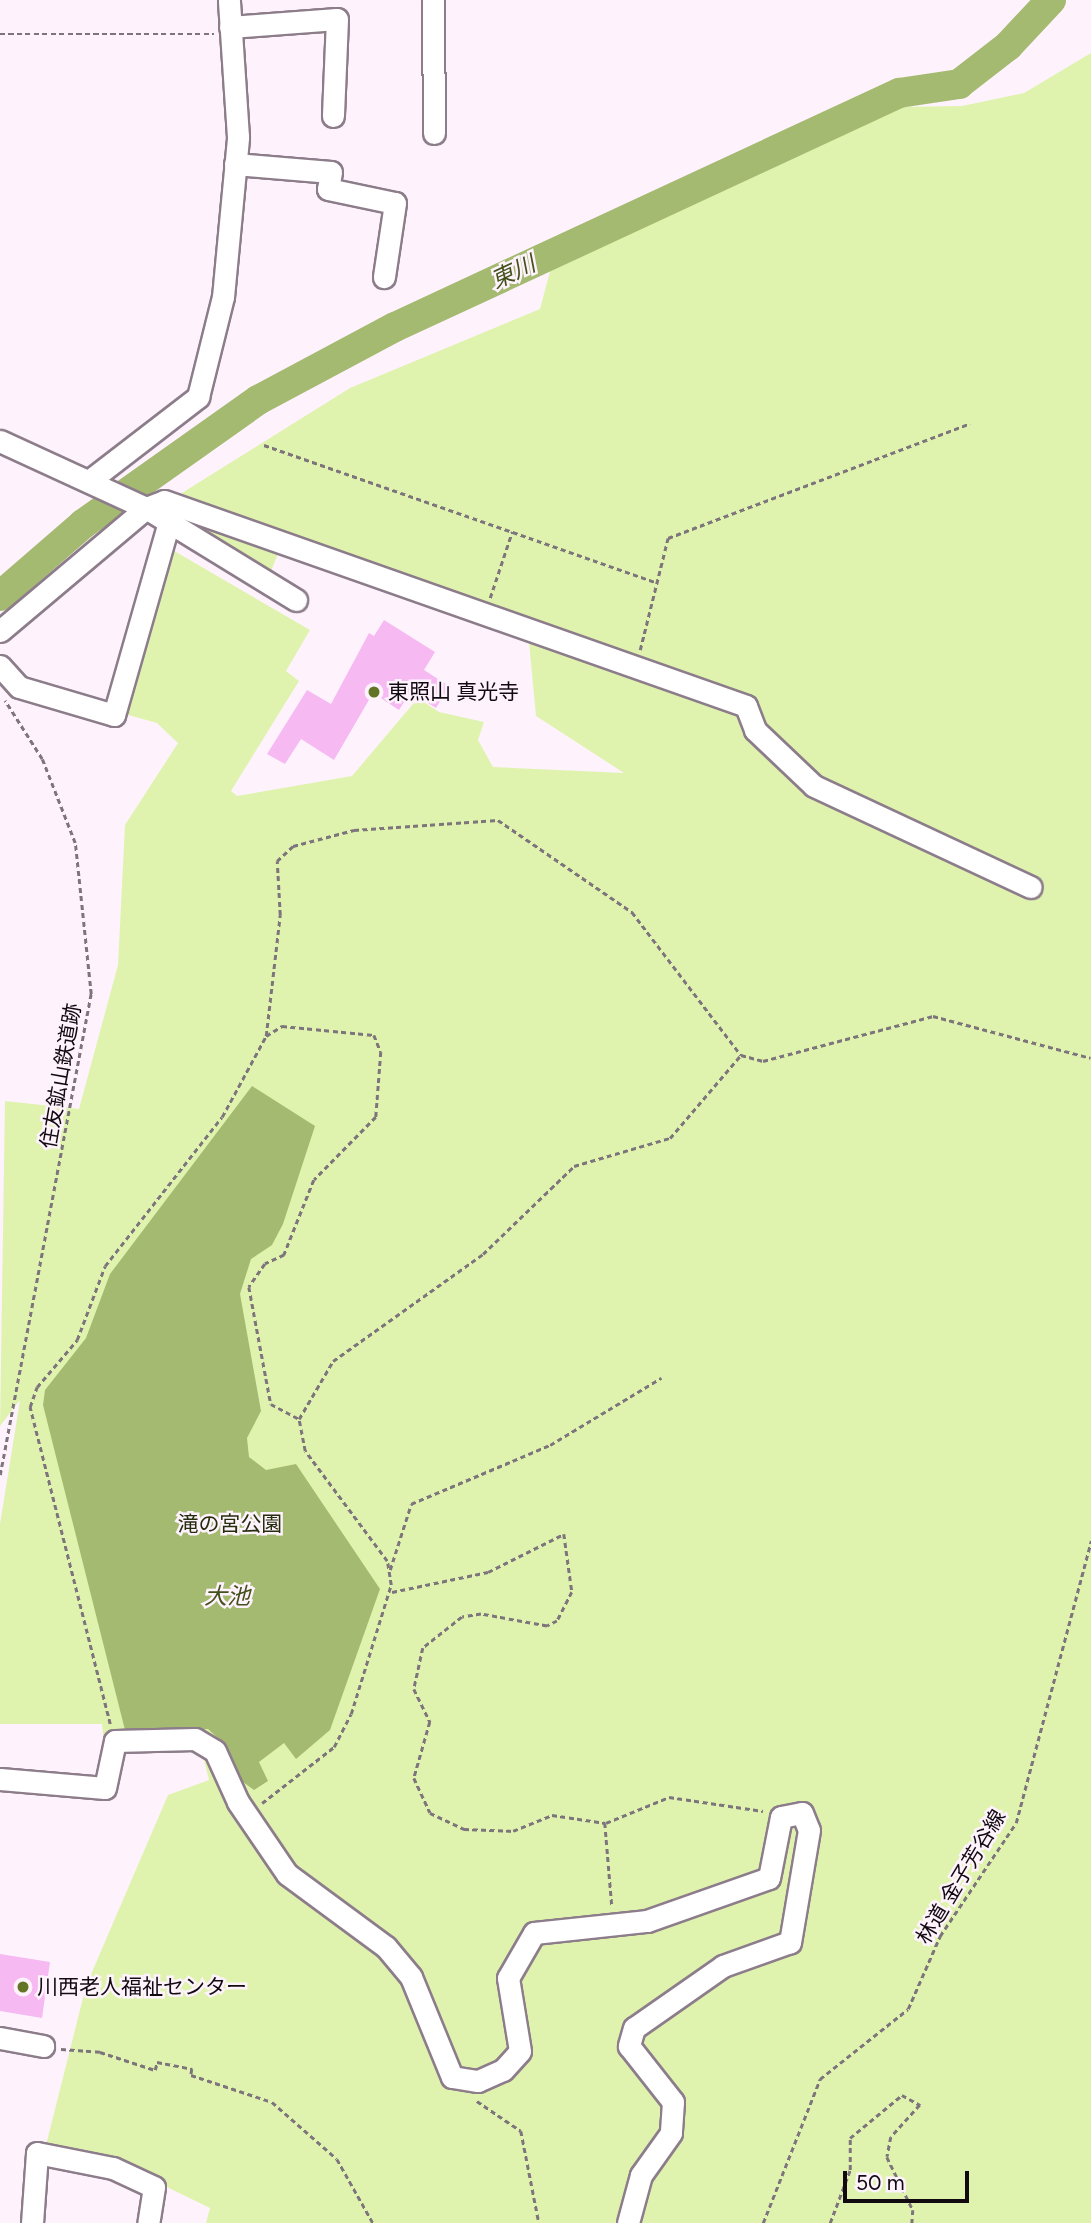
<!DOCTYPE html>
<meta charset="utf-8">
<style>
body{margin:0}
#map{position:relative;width:1091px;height:2223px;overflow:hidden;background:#fef3fd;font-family:Figtree,"Noto Sans JP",sans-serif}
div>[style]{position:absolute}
.green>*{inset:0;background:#dff3af}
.water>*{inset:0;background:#a5ba71}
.river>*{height:30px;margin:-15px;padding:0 15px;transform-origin:15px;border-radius:15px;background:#a5ba71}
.building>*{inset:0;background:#f6b9f1}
.path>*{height:2.5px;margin-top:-1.25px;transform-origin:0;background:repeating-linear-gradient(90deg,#7d747c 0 5px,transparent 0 8.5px)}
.roads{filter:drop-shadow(2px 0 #8d7d8b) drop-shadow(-2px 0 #8d7d8b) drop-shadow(0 2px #8d7d8b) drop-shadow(0 -2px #8d7d8b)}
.minor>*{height:21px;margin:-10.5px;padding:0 10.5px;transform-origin:10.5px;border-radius:10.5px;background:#fff}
.dots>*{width:19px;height:19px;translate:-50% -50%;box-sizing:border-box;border:4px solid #fef3fd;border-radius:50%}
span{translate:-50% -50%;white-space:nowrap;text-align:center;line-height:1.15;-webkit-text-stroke:5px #fef3fd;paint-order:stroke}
.poi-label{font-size:21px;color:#110b11}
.left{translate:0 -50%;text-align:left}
.street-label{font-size:21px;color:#110b11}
.park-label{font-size:21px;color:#252d0d}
.water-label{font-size:23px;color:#43511b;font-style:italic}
.scale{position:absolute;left:843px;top:2171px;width:126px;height:32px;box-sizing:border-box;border:4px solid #110b11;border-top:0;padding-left:9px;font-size:21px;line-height:24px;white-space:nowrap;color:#110b11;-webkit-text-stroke:5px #fef3fd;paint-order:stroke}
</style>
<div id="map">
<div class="green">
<div style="clip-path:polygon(1091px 53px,1091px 2223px,206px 2223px,210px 2208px,107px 2158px,45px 2149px,86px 1986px,168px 1795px,209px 1780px,202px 1752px,190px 1746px,104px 1743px,102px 1724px,0 1724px,0 1524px,20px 1400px,0 1426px,5px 1101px,79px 1109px,118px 965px,125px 825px,178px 743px,157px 723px,121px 713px,164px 545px,310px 630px,286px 671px,299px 681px,231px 791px,237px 796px,352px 776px,418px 698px,439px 712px,484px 722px,478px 740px,493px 767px,624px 773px,536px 716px,527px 621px,285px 537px,271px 571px,174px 516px,177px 496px,350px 388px,540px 309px,553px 260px,896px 107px,962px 106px,1024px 93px)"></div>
</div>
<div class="water">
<div style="clip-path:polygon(252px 1086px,315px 1126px,283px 1224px,272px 1245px,251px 1259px,240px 1294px,261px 1411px,247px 1438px,249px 1457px,266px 1470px,296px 1464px,380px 1589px,330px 1730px,296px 1759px,284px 1743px,259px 1762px,268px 1781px,254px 1790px,236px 1777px,221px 1741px,208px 1729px,126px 1734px,43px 1405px,45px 1390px,86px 1338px,110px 1274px)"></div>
</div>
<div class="river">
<div style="left:0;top:596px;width:110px;rotate:-40.9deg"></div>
<div style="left:83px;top:524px;width:214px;rotate:-35.3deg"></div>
<div style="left:258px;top:400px;width:155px;rotate:-28.1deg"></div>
<div style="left:395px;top:327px;width:556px;rotate:-24.9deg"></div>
<div style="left:899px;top:93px;width:61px;rotate:-8.5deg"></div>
<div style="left:959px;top:84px;width:62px;rotate:-37.8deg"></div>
<div style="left:1008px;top:46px;width:63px;rotate:-46.9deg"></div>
</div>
<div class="building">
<div style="clip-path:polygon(384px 620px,435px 652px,424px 670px,449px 686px,436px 708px,410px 692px,399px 710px,373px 693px,334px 760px,301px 739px,285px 764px,267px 754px,307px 690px,331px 704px,369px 633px,374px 636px)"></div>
<div style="clip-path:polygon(0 1954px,50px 1962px,42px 2018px,0 2011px)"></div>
</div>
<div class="path">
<div style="left:0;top:34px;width:214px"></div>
<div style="left:264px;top:445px;width:417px;rotate:19.3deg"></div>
<div style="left:490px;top:598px;width:70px;rotate:-71.6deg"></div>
<div style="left:640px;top:650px;width:115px;rotate:-76deg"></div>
<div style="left:668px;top:538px;width:323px;rotate:-20.8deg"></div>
<div style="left:266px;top:1036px;width:122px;rotate:-83.4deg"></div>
<div style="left:280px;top:915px;width:54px;rotate:-93.2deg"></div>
<div style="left:277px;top:861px;width:22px;rotate:-43deg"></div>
<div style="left:293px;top:846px;width:63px;rotate:-14.7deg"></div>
<div style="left:354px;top:830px;width:144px;rotate:-4deg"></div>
<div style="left:498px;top:820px;width:163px;rotate:34.5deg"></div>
<div style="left:632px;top:912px;width:180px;rotate:52.7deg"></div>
<div style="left:0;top:1475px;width:490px;rotate:-79.3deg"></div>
<div style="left:91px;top:994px;width:152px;rotate:-96deg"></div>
<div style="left:75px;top:843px;width:90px;rotate:-111.4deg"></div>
<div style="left:42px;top:759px;width:69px;rotate:-122.5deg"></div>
<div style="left:390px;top:1570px;width:69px;rotate:-72.3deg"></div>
<div style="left:411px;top:1504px;width:151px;rotate:-23deg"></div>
<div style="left:550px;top:1445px;width:130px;rotate:-31.1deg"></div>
<div style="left:392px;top:1592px;width:98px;rotate:-11.8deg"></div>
<div style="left:488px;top:1572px;width:85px;rotate:-26.6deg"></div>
<div style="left:564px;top:1534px;width:59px;rotate:82.1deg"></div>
<div style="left:572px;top:1592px;width:33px;rotate:117deg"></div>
<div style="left:557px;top:1621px;width:11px;rotate:153deg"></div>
<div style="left:547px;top:1626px;width:67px;rotate:-169.7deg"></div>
<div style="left:481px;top:1614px;width:19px;rotate:171deg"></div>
<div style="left:462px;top:1617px;width:50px;rotate:141.5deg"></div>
<div style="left:423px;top:1648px;width:42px;rotate:102.4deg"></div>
<div style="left:414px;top:1689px;width:37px;rotate:64deg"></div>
<div style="left:430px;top:1722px;width:58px;rotate:105.9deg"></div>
<div style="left:414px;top:1778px;width:38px;rotate:65deg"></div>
<div style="left:430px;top:1813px;width:38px;rotate:25deg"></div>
<div style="left:464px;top:1829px;width:49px;rotate:2.3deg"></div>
<div style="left:513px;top:1831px;width:42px;rotate:-22.3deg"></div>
<div style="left:552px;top:1815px;width:54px;rotate:8.6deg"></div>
<div style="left:605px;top:1823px;width:83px;rotate:85.2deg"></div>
<div style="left:110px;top:1724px;width:327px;rotate:-104.2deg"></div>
<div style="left:30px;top:1407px;width:21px;rotate:-71deg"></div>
<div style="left:37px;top:1387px;width:62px;rotate:-49.6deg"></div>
<div style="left:77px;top:1340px;width:79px;rotate:-69.3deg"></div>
<div style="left:105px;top:1266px;width:189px;rotate:-51.9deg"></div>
<div style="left:222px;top:1117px;width:92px;rotate:-61.5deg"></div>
<div style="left:266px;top:1036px;width:19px;rotate:-32deg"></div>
<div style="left:282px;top:1026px;width:92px;rotate:5.6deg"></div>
<div style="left:374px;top:1035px;width:18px;rotate:68deg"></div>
<div style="left:381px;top:1052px;width:65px;rotate:94.4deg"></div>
<div style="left:376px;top:1117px;width:88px;rotate:134.5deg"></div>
<div style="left:314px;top:1180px;width:81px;rotate:111.8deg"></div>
<div style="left:284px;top:1255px;width:21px;rotate:155deg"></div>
<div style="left:265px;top:1264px;width:28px;rotate:125deg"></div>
<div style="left:249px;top:1287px;width:119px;rotate:79.4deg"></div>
<div style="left:271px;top:1404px;width:32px;rotate:28deg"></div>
<div style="left:262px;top:1803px;width:91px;rotate:-37.9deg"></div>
<div style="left:334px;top:1747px;width:37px;rotate:-63deg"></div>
<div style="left:351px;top:1714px;width:135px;rotate:-72.8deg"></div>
<div style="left:391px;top:1585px;width:24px;rotate:-99deg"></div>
<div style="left:387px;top:1561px;width:137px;rotate:-126.7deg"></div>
<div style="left:305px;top:1451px;width:33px;rotate:-101deg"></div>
<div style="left:299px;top:1419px;width:67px;rotate:-59.6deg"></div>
<div style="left:333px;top:1361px;width:184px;rotate:-35.5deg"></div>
<div style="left:483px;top:1254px;width:127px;rotate:-44deg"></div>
<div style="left:574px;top:1166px;width:100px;rotate:-16.3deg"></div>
<div style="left:670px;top:1138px;width:109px;rotate:-49.5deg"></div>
<div style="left:741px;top:1055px;width:23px;rotate:15deg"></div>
<div style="left:763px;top:1061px;width:176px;rotate:-14.8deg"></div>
<div style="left:933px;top:1016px;width:163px;rotate:14.9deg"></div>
<div style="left:606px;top:1823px;width:68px;rotate:-22.4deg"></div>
<div style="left:669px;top:1797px;width:95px;rotate:8.5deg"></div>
<div style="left:61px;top:2049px;width:39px;rotate:4deg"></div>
<div style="left:100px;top:2052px;width:58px;rotate:18.1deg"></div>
<div style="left:155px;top:2070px;width:8px;rotate:-76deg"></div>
<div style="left:157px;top:2062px;width:36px;rotate:11deg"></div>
<div style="left:192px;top:2069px;width:6px;rotate:99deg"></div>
<div style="left:191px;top:2075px;width:85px;rotate:18.4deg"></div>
<div style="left:272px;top:2102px;width:86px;rotate:41.2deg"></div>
<div style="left:337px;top:2159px;width:73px;rotate:60.6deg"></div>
<div style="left:477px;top:2101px;width:53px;rotate:34.3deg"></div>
<div style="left:521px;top:2131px;width:94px;rotate:78.9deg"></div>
<div style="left:763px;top:2223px;width:155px;rotate:-68.4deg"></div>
<div style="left:820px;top:2079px;width:112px;rotate:-38.5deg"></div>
<div style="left:908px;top:2009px;width:80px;rotate:-66.3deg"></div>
<div style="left:940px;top:1936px;width:136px;rotate:-56.1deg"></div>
<div style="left:1016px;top:1823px;width:292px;rotate:-75.1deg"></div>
<div style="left:830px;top:2223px;width:57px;rotate:-69.3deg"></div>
<div style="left:850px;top:2170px;width:32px;rotate:-90deg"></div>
<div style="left:850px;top:2138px;width:67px;rotate:-39.6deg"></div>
<div style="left:902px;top:2095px;width:21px;rotate:29deg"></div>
<div style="left:920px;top:2105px;width:43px;rotate:132.2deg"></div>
<div style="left:891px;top:2137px;width:20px;rotate:101deg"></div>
<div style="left:887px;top:2157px;width:59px;rotate:63.9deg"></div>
<div style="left:913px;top:2210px;width:13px;rotate:94deg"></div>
</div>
<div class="roads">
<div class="minor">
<div style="left:433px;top:0;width:133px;rotate:89.6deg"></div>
<div style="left:230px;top:27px;width:107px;rotate:-4.3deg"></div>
<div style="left:337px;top:19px;width:97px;rotate:92.4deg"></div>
<div style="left:235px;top:164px;width:96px;rotate:4.8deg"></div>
<div style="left:331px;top:172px;width:17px;rotate:100deg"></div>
<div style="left:328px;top:189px;width:68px;rotate:11.8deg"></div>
<div style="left:395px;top:203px;width:75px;rotate:98.5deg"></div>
<div style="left:0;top:441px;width:161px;rotate:24.7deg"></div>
<div style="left:146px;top:508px;width:176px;rotate:31.5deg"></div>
<div style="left:89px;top:481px;width:138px;rotate:-37.6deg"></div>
<div style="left:198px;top:397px;width:103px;rotate:-76deg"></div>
<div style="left:223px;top:297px;width:161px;rotate:-84.6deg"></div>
<div style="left:238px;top:137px;width:137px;rotate:-93.8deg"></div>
<div style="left:0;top:631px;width:191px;rotate:-40.1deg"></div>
<div style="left:146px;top:508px;width:19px;rotate:-21deg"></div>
<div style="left:164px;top:501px;width:617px;rotate:19.4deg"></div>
<div style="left:746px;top:706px;width:26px;rotate:69deg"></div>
<div style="left:755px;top:730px;width:81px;rotate:43.5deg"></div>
<div style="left:814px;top:786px;width:239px;rotate:25deg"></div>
<div style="left:0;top:666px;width:28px;rotate:48deg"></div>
<div style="left:19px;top:687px;width:99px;rotate:16.4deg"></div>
<div style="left:114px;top:715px;width:201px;rotate:-74.1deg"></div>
<div style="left:0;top:1779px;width:105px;rotate:4.9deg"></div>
<div style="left:105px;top:1788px;width:48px;rotate:-78deg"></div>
<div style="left:115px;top:1741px;width:80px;rotate:-1.4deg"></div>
<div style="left:195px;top:1739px;width:23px;rotate:31deg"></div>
<div style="left:215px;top:1751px;width:56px;rotate:65.7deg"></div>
<div style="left:238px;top:1802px;width:87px;rotate:55.8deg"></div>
<div style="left:287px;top:1874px;width:123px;rotate:36.4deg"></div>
<div style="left:386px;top:1947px;width:39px;rotate:50deg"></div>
<div style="left:411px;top:1977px;width:108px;rotate:67.7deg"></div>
<div style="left:452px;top:2077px;width:26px;rotate:9deg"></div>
<div style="left:478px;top:2081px;width:27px;rotate:-24deg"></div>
<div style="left:503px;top:2070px;width:25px;rotate:-48deg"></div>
<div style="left:520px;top:2051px;width:74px;rotate:-99.3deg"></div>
<div style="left:508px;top:1978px;width:52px;rotate:-60deg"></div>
<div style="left:534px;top:1933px;width:114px;rotate:-6.1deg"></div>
<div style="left:647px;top:1921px;width:129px;rotate:-19.4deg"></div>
<div style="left:769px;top:1878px;width:62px;rotate:-78.9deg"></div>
<div style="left:781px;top:1817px;width:21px;rotate:-11deg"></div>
<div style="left:802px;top:1813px;width:18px;rotate:68deg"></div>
<div style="left:809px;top:1830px;width:114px;rotate:99.6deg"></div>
<div style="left:790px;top:1942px;width:71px;rotate:160.3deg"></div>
<div style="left:723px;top:1966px;width:108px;rotate:145.1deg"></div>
<div style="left:634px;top:2028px;width:19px;rotate:106deg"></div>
<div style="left:629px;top:2046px;width:71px;rotate:51.8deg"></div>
<div style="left:673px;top:2102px;width:31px;rotate:94deg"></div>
<div style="left:671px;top:2133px;width:52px;rotate:125.5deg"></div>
<div style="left:641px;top:2175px;width:50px;rotate:105.2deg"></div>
<div style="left:0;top:2038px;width:44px;rotate:10.5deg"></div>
<div style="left:32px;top:2223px;width:70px;rotate:-85.9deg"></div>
<div style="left:37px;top:2153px;width:77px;rotate:11.2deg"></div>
<div style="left:113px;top:2168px;width:45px;rotate:24.9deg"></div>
<div style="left:154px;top:2187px;width:36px;rotate:99deg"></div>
</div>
</div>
<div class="dots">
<div style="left:374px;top:692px;background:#627524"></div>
<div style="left:23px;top:1987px;background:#627524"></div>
</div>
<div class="poi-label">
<span class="left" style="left:388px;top:692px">東照山 真光寺</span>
<span class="left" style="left:37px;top:1987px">川西老人福祉センター</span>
</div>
<div class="street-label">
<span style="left:61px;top:1076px;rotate:-80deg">住友鉱山鉄道跡</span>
<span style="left:961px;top:1877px;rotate:-59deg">林道 金子芳谷線</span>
</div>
<div class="park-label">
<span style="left:230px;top:1524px">滝の宮公園</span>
</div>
<div class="water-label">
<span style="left:513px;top:272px;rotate:-25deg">東川</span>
<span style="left:227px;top:1596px">大池</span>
</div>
<div class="scale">50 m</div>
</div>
